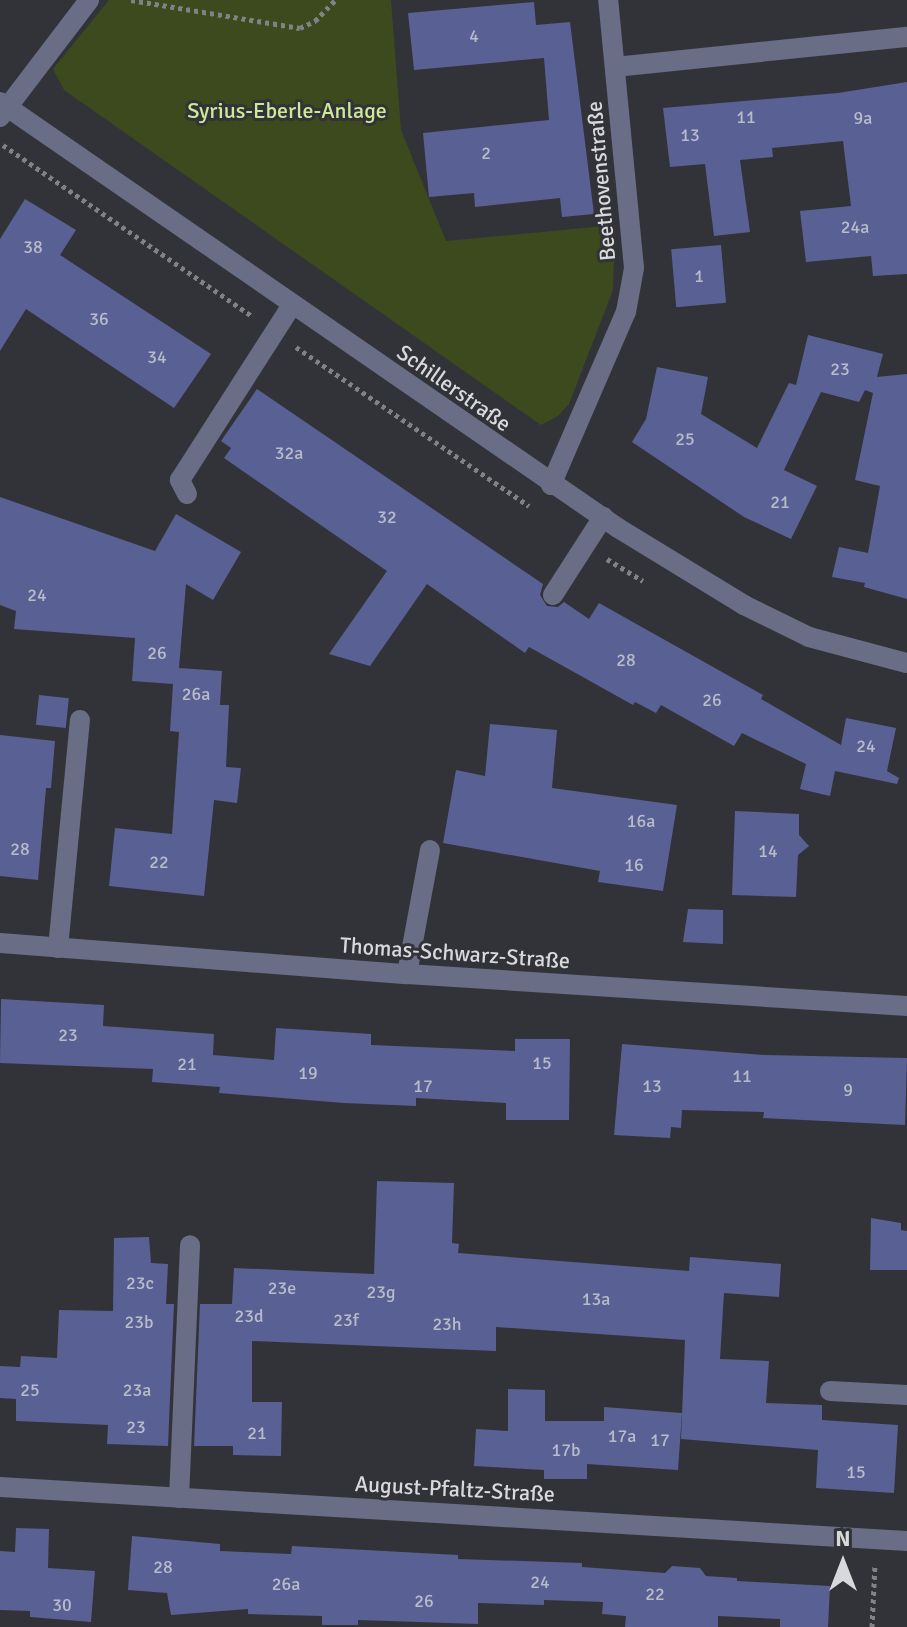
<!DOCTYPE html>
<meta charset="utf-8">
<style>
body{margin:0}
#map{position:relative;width:907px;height:1627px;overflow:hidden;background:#323338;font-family:Signika,sans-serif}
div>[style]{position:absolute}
.green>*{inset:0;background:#3d4a1e}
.building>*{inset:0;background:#596093;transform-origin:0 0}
.path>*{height:5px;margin-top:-2.5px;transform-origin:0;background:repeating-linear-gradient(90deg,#818286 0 4px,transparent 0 8px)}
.minor>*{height:20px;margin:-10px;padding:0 10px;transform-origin:10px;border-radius:10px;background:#696d85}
span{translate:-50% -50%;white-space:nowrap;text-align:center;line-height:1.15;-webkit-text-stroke:6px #323338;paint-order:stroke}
.number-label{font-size:18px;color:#b8bbc9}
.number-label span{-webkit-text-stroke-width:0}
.park-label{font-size:22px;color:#cde996}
.street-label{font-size:22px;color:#d8d9db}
.north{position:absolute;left:803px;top:1523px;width:80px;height:80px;-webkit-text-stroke:6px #323338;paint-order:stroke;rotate:0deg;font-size:22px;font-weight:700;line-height:32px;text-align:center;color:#d8d9db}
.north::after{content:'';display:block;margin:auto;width:28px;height:36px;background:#d8d9db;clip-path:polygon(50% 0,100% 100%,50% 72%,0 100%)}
</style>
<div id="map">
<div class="green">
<div style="clip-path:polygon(109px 0,391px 0,401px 130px,446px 241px,615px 225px,613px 290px,569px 404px,558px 416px,541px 425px,64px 90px,53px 69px)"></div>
</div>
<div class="building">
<div style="clip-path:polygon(534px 2px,536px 25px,570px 22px,594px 214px,562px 217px,560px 198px,475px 207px,474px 193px,429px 197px,423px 133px,549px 120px,544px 58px,414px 70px,408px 13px)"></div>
<div style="clip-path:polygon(907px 82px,907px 274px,873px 276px,871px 256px,806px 262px,800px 211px,851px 206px,843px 141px,772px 148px,773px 157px,740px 160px,750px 232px,714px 236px,705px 164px,670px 167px,663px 108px,838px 93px)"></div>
<div style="clip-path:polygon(25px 199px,76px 230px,60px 255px,211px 354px,174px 408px,26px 309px,0 351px,0 239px)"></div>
<div style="left:721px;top:245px;width:58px;height:50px;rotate:85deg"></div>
<div style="clip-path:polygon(808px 335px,883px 354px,877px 377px,907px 374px,907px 599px,864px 587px,865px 583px,832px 577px,839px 547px,868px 553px,880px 486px,855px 480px,873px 393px,865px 390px,859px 402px,821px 392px,784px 470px,817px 486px,791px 539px,744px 517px,632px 442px,646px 419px,657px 367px,708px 377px,701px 414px,757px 448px,789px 383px,796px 385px)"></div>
<div style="clip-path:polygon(257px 389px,543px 584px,540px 595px,547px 606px,558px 607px,564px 602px,589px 619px,599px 603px,763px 695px,761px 699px,841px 745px,846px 718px,896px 728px,887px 771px,899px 778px,897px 784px,835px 771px,830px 796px,800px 789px,806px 764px,742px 733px,734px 746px,661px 705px,656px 713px,635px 702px,633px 705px,529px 647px,525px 653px,427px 584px,370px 666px,329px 654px,387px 571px,224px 458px,231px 448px,221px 441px)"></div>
<div style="clip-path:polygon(0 497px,155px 551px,176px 514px,241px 552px,213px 600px,186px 584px,179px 668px,222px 671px,220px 705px,229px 705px,226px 767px,241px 768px,237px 803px,214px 800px,204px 896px,109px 886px,115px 828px,172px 834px,179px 732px,170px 731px,173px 684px,132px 681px,135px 638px,14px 629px,16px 611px,0 605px)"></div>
<div style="left:39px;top:695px;width:30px;height:30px;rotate:6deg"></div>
<div style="clip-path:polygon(490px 724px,557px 730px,552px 788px,677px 805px,663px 891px,598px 882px,600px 871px,443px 843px,456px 770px,485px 776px)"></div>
<div style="clip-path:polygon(0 735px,55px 741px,51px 788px,46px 788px,38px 880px,0 876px)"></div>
<div style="clip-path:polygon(735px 811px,799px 814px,799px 835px,809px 846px,798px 855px,796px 897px,732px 895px)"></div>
<div style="clip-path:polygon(688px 909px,723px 910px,723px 944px,683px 942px)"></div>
<div style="clip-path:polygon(1px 999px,104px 1005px,103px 1026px,214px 1034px,213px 1055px,274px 1060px,276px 1028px,371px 1034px,371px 1045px,515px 1051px,515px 1039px,570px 1039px,569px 1120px,506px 1120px,506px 1103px,416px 1098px,416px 1106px,344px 1103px,219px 1093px,220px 1087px,152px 1082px,153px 1069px,0 1063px)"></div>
<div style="clip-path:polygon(622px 1044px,765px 1055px,907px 1058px,905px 1125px,763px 1118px,764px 1112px,682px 1110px,681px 1128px,671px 1127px,670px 1138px,614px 1135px)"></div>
<div style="clip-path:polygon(377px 1181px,454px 1183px,452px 1243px,459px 1244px,458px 1253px,689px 1271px,690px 1257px,781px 1264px,779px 1297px,724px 1293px,720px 1359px,769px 1361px,766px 1403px,822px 1405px,822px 1420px,898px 1425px,894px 1493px,816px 1488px,818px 1450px,681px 1439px,685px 1340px,496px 1327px,496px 1351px,252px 1341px,252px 1402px,282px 1402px,281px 1456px,233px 1455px,233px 1446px,194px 1446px,200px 1304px,232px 1304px,234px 1268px,374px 1274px)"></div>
<div style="clip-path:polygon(871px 1218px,901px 1223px,901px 1230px,907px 1231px,907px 1270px,870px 1270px)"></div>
<div style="clip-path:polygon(149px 1237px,151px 1263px,168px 1264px,166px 1304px,174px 1304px,168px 1446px,107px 1444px,108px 1425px,16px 1421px,16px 1399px,0 1398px,0 1366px,20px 1367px,21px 1356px,57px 1358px,59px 1310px,113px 1311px,114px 1238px)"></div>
<div style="clip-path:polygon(508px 1389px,545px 1390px,545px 1421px,604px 1421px,604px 1407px,682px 1413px,678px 1470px,587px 1464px,587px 1479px,544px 1479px,544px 1470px,474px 1466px,476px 1429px,508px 1431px)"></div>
<div style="clip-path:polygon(16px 1528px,49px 1529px,48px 1568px,95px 1571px,91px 1622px,30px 1617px,30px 1611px,0 1610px,0 1551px,15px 1552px)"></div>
<div style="clip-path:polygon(132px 1536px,220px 1544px,220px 1551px,291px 1554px,292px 1546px,458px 1555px,458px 1559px,582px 1563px,582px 1567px,665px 1573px,672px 1566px,700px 1568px,706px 1576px,737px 1578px,737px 1581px,830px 1586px,828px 1627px,780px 1627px,780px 1619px,718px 1616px,718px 1627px,625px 1627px,626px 1616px,602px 1614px,603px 1602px,544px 1600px,544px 1605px,478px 1603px,478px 1624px,358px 1620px,358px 1625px,322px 1625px,322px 1616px,248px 1614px,248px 1609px,171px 1615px,167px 1593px,128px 1590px)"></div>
</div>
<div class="path">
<div style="left:131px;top:0;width:171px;rotate:9.4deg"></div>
<div style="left:300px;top:28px;width:17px;rotate:-25deg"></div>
<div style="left:315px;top:21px;width:29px;rotate:-46deg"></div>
<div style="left:3px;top:145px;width:302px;rotate:34.5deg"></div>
<div style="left:296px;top:347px;width:282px;rotate:34.3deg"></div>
<div style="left:607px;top:559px;width:42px;rotate:31.4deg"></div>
<div style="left:872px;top:1627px;width:63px;rotate:-87.3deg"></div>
</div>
<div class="minor">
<div style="left:615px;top:67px;width:294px;rotate:-5.9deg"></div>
<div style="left:0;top:102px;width:751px;rotate:34.58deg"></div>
<div style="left:618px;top:528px;width:148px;rotate:31.4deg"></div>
<div style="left:744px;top:605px;width:72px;rotate:26.2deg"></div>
<div style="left:809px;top:637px;width:101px;rotate:14.9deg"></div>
<div style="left:0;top:117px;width:147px;rotate:-52.7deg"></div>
<div style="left:551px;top:485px;width:189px;rotate:-66.6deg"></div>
<div style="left:626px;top:312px;width:45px;rotate:-79.7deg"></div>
<div style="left:634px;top:268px;width:269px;rotate:-95.5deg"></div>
<div style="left:187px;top:494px;width:16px;rotate:-117deg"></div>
<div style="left:180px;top:480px;width:208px;rotate:-57.4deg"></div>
<div style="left:553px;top:595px;width:93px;rotate:-57.3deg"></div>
<div style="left:0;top:943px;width:408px;rotate:4.4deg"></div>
<div style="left:407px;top:974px;width:501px;rotate:3.66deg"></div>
<div style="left:58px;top:948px;width:229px;rotate:-84.5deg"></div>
<div style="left:407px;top:974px;width:126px;rotate:-79.5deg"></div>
<div style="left:830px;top:1391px;width:77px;rotate:3deg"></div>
<div style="left:0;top:1487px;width:909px;rotate:3.41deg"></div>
<div style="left:179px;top:1498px;width:253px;rotate:-87.5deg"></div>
</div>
<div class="number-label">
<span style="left:474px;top:36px">4</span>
<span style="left:746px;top:117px">11</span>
<span style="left:863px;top:118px">9a</span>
<span style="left:690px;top:135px">13</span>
<span style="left:486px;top:153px">2</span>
<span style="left:855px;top:227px">24a</span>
<span style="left:33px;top:247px">38</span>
<span style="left:699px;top:276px">1</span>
<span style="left:99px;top:319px">36</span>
<span style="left:157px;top:357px">34</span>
<span style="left:840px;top:369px">23</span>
<span style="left:685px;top:439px">25</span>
<span style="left:289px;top:453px">32a</span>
<span style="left:780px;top:502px">21</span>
<span style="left:387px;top:517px">32</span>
<span style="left:37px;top:595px">24</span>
<span style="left:157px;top:653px">26</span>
<span style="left:626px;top:660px">28</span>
<span style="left:196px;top:694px">26a</span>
<span style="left:712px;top:700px">26</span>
<span style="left:866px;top:746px">24</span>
<span style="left:641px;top:821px">16a</span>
<span style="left:20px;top:849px">28</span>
<span style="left:768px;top:851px">14</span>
<span style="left:159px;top:862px">22</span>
<span style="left:634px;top:865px">16</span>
<span style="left:68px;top:1035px">23</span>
<span style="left:542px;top:1063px">15</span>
<span style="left:187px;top:1064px">21</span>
<span style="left:308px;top:1073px">19</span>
<span style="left:742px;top:1076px">11</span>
<span style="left:423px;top:1086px">17</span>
<span style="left:652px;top:1086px">13</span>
<span style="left:848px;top:1090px">9</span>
<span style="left:140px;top:1283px">23c</span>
<span style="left:282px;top:1288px">23e</span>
<span style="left:381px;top:1292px">23g</span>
<span style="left:596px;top:1299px">13a</span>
<span style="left:249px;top:1316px">23d</span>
<span style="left:346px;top:1320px">23f</span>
<span style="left:139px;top:1322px">23b</span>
<span style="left:447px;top:1324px">23h</span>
<span style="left:30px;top:1390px">25</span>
<span style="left:137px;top:1390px">23a</span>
<span style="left:136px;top:1427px">23</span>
<span style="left:257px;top:1433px">21</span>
<span style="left:622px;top:1436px">17a</span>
<span style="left:660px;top:1440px">17</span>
<span style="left:566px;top:1450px">17b</span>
<span style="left:856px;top:1472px">15</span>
<span style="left:163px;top:1567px">28</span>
<span style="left:540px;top:1582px">24</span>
<span style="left:286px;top:1584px">26a</span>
<span style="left:655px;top:1594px">22</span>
<span style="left:424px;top:1601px">26</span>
<span style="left:62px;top:1605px">30</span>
</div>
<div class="park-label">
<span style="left:287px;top:111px">Syrius-Eberle-Anlage</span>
</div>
<div class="street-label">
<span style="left:601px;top:181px;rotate:-95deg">Beethovenstraße</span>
<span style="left:454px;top:388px;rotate:35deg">Schillerstraße</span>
<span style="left:455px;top:953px;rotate:4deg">Thomas-Schwarz-Straße</span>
<span style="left:455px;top:1489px;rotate:3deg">August-Pfaltz-Straße</span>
</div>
<div class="north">N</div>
</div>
